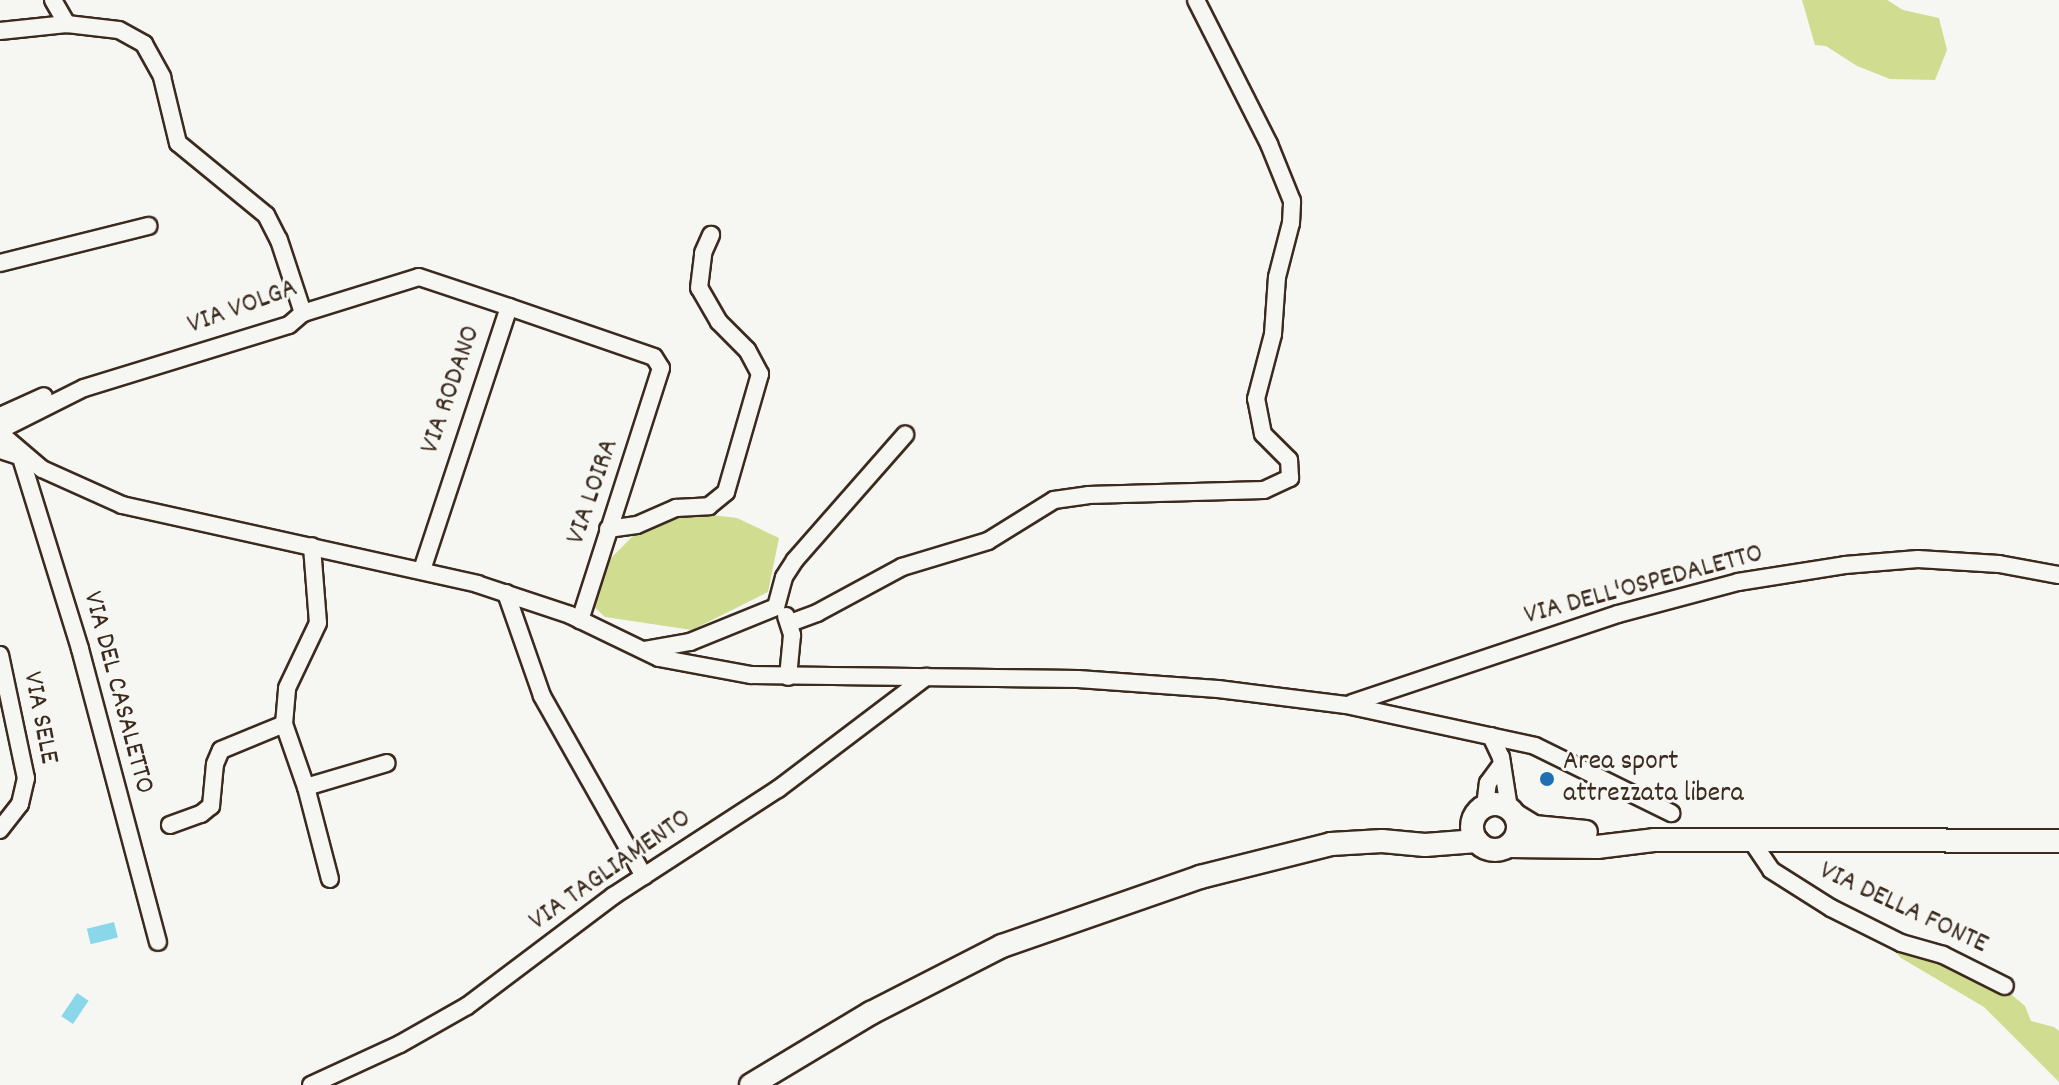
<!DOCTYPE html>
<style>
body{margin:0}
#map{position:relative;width:2059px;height:1085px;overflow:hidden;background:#f6f6f2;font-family:Dekko,sans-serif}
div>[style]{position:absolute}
.green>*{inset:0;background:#d0dd90}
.water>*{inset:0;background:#8ad7ea;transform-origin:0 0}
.roads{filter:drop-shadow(2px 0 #3b2a1e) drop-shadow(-2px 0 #3b2a1e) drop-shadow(0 2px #3b2a1e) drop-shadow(0 -2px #3b2a1e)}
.street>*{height:16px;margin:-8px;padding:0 8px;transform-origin:8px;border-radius:8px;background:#f6f6f2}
.secondary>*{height:22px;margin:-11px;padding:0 11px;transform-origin:11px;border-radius:11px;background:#f6f6f2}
.secondary>.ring{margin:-11px;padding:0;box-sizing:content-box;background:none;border:22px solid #f6f6f2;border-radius:50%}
.dots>*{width:22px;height:22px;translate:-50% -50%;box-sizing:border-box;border:4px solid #f6f6f2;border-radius:50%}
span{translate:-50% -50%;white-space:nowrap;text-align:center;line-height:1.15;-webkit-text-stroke:6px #f6f6f2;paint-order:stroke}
.street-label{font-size:28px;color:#3b2a1e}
.poi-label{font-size:28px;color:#3b2a1e}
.left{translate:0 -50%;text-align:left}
</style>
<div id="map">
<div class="green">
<div style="clip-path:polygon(1802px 0,1887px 0,1903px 10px,1939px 18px,1947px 50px,1935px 80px,1890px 79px,1857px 66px,1826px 46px,1815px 45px)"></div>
<div style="clip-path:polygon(687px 512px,737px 518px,779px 538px,768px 592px,692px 630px,605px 617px,591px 604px,611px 558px,639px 530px)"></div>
<div style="clip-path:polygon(1887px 944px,1937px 959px,2006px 990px,2025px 1006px,2031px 1021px,2054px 1027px,2059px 1031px,2059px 1082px,1984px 1007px,1901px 958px)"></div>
</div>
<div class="water">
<div style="left:114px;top:922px;width:16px;height:28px;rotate:76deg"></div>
<div style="left:77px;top:993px;width:14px;height:28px;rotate:34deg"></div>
</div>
<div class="roads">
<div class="street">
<div style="left:53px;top:0;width:28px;rotate:60deg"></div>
<div style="left:0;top:31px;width:67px;rotate:-6deg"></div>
<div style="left:67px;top:24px;width:52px;rotate:6.6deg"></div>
<div style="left:119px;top:30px;width:29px;rotate:29deg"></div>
<div style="left:144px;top:44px;width:38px;rotate:61deg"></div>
<div style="left:162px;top:77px;width:68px;rotate:76.4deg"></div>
<div style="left:178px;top:143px;width:114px;rotate:39.3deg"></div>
<div style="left:266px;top:215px;width:28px;rotate:63deg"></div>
<div style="left:279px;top:240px;width:77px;rotate:71.8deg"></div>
<div style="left:0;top:263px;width:153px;rotate:-14deg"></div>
<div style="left:0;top:416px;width:48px;rotate:-24.4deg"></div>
<div style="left:0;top:430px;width:94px;rotate:-26.6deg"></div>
<div style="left:84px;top:388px;width:214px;rotate:-17.1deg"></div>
<div style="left:289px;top:325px;width:18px;rotate:-41deg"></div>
<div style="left:303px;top:313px;width:121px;rotate:-17.2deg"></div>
<div style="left:419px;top:277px;width:95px;rotate:18.4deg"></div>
<div style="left:1px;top:434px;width:54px;rotate:40.5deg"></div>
<div style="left:42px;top:469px;width:88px;rotate:24.2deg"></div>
<div style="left:122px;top:505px;width:364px;rotate:12.5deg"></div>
<div style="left:477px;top:584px;width:98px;rotate:18.4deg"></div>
<div style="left:570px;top:615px;width:99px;rotate:25.8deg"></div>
<div style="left:659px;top:658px;width:94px;rotate:10.5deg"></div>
<div style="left:751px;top:675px;width:327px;rotate:0.7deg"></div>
<div style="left:1078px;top:679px;width:140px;rotate:4.1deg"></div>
<div style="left:1218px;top:689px;width:129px;rotate:7.1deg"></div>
<div style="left:1346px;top:705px;width:193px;rotate:12.2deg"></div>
<div style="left:1535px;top:746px;width:152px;rotate:26.2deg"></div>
<div style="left:0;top:450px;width:29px;rotate:18deg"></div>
<div style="left:21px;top:458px;width:200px;rotate:72.8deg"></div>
<div style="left:80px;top:649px;width:303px;rotate:75.1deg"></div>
<div style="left:608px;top:529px;width:29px;rotate:-8deg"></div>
<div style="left:637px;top:525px;width:43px;rotate:-23.6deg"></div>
<div style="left:676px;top:508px;width:33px;rotate:-3deg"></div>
<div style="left:709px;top:506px;width:22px;rotate:-39deg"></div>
<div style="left:726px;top:492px;width:123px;rotate:-73.9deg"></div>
<div style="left:760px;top:374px;width:27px;rotate:-118deg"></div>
<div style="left:747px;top:350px;width:40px;rotate:-135deg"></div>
<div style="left:719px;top:322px;width:39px;rotate:-120deg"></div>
<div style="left:699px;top:288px;width:35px;rotate:-83deg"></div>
<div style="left:703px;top:253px;width:20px;rotate:-66deg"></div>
<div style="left:422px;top:570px;width:277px;rotate:-71.7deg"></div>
<div style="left:509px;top:307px;width:153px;rotate:19deg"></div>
<div style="left:654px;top:357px;width:13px;rotate:58deg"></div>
<div style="left:661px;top:368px;width:265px;rotate:107.8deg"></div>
<div style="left:506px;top:593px;width:109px;rotate:70.7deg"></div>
<div style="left:542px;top:696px;width:207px;rotate:60.5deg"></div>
<div style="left:776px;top:607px;width:31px;rotate:-75deg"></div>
<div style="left:784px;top:577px;width:20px;rotate:-57deg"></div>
<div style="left:795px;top:560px;width:167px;rotate:-48.7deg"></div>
<div style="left:786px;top:616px;width:20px;rotate:72deg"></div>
<div style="left:792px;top:635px;width:42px;rotate:95.4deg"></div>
<div style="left:790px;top:623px;width:29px;rotate:-20deg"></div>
<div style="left:817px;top:613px;width:97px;rotate:-28.4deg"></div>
<div style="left:902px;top:567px;width:90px;rotate:-16.8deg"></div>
<div style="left:988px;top:541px;width:78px;rotate:-31.8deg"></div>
<div style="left:1054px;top:500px;width:34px;rotate:-8deg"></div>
<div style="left:1088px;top:495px;width:176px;rotate:-1.6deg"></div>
<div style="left:1264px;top:490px;width:29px;rotate:-25deg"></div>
<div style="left:1290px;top:478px;width:18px;rotate:-93deg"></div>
<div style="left:1289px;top:460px;width:37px;rotate:-135deg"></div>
<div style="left:1263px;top:434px;width:36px;rotate:-101deg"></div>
<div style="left:1256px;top:399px;width:67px;rotate:-75.3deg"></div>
<div style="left:1273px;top:334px;width:57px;rotate:-86deg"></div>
<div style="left:1277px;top:277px;width:56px;rotate:-75.5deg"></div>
<div style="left:1291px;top:223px;width:22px;rotate:-87deg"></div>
<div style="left:1292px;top:201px;width:61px;rotate:-112deg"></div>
<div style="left:1269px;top:144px;width:161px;rotate:-116.9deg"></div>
<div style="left:645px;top:650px;width:46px;rotate:-10.1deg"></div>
<div style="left:690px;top:642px;width:93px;rotate:-22.1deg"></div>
<div style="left:0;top:655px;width:126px;rotate:78.1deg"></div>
<div style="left:26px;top:778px;width:27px;rotate:103deg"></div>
<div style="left:20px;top:804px;width:33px;rotate:128deg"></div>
<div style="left:1352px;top:703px;width:280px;rotate:-18.5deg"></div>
<div style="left:1618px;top:614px;width:124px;rotate:-14.9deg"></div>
<div style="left:1738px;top:582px;width:108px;rotate:-9deg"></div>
<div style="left:1845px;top:565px;width:73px;rotate:-4.7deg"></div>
<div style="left:1918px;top:559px;width:81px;rotate:3.5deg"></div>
<div style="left:1999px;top:564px;width:61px;rotate:10.4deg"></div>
<div style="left:284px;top:724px;width:67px;rotate:70.8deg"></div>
<div style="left:306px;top:787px;width:84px;rotate:-16.5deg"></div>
<div style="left:1491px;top:736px;width:23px;rotate:65deg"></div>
<div style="left:1501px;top:757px;width:52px;rotate:81.1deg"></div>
<div style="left:306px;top:787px;width:95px;rotate:75.4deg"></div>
<div style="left:1485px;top:806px;width:23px;rotate:-83deg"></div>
<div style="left:1488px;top:783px;width:24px;rotate:-54deg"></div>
<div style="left:170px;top:825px;width:33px;rotate:-20deg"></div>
<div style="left:201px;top:814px;width:13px;rotate:-39deg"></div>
<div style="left:211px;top:806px;width:42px;rotate:-84.6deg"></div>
<div style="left:215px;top:764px;width:15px;rotate:-67deg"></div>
<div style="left:221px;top:750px;width:68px;rotate:-22.4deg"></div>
<div style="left:284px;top:724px;width:36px;rotate:-85deg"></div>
<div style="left:287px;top:688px;width:72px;rotate:-64.5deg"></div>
<div style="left:318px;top:623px;width:77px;rotate:-94.5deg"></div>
<div style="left:1751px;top:840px;width:36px;rotate:56deg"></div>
<div style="left:1771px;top:870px;width:71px;rotate:32.3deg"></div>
<div style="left:1831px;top:908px;width:78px;rotate:26.6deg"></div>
<div style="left:1901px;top:943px;width:44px;rotate:15.9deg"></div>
<div style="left:1943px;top:955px;width:69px;rotate:26.6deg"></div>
<div style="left:311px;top:1085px;width:98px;rotate:-24.7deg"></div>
<div style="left:400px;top:1044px;width:77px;rotate:-29.6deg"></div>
<div style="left:467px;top:1006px;width:183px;rotate:-37deg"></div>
<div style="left:613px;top:896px;width:197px;rotate:-33deg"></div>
<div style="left:778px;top:789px;width:186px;rotate:-37.1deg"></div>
</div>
<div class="secondary">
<div class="ring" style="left:1472px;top:804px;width:24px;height:24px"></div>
<div style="left:1516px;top:816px;width:21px;rotate:31deg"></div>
<div style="left:1534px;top:827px;width:52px;rotate:5.5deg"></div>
<div style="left:1509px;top:846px;width:88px;rotate:0.7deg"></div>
<div style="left:1597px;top:847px;width:57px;rotate:-7deg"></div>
<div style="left:1654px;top:840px;width:405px;rotate:0.1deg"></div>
<div style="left:751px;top:1085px;width:140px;rotate:-31deg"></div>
<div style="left:871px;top:1013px;width:147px;rotate:-27.1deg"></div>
<div style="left:1002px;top:946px;width:210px;rotate:-19.2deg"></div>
<div style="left:1200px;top:877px;width:135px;rotate:-14.1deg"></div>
<div style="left:1331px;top:844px;width:51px;rotate:-3.4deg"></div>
<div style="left:1382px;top:841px;width:43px;rotate:5.3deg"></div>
<div style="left:1425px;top:845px;width:52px;rotate:-4.4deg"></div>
</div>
</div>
<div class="dots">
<div style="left:1547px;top:779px;background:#1f6fb2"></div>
</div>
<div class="street-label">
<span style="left:243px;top:308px;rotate:-20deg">VIA VOLGA</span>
<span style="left:452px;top:390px;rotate:-71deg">VIA RODANO</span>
<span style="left:594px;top:492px;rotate:-71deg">VIA LOIRA</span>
<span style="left:1644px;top:586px;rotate:-15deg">VIA DELL'OSPEDALETTO</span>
<span style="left:117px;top:693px;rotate:75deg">VIA DEL CASALETTO</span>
<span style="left:39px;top:718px;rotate:79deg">VIA SELE</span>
<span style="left:611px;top:871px;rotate:-35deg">VIA TAGLIAMENTO</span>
<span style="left:1903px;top:909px;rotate:25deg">VIA DELLA FONTE</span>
</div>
<div class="poi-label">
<span class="left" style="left:1563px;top:779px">Area sport<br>attrezzata libera</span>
</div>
</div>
